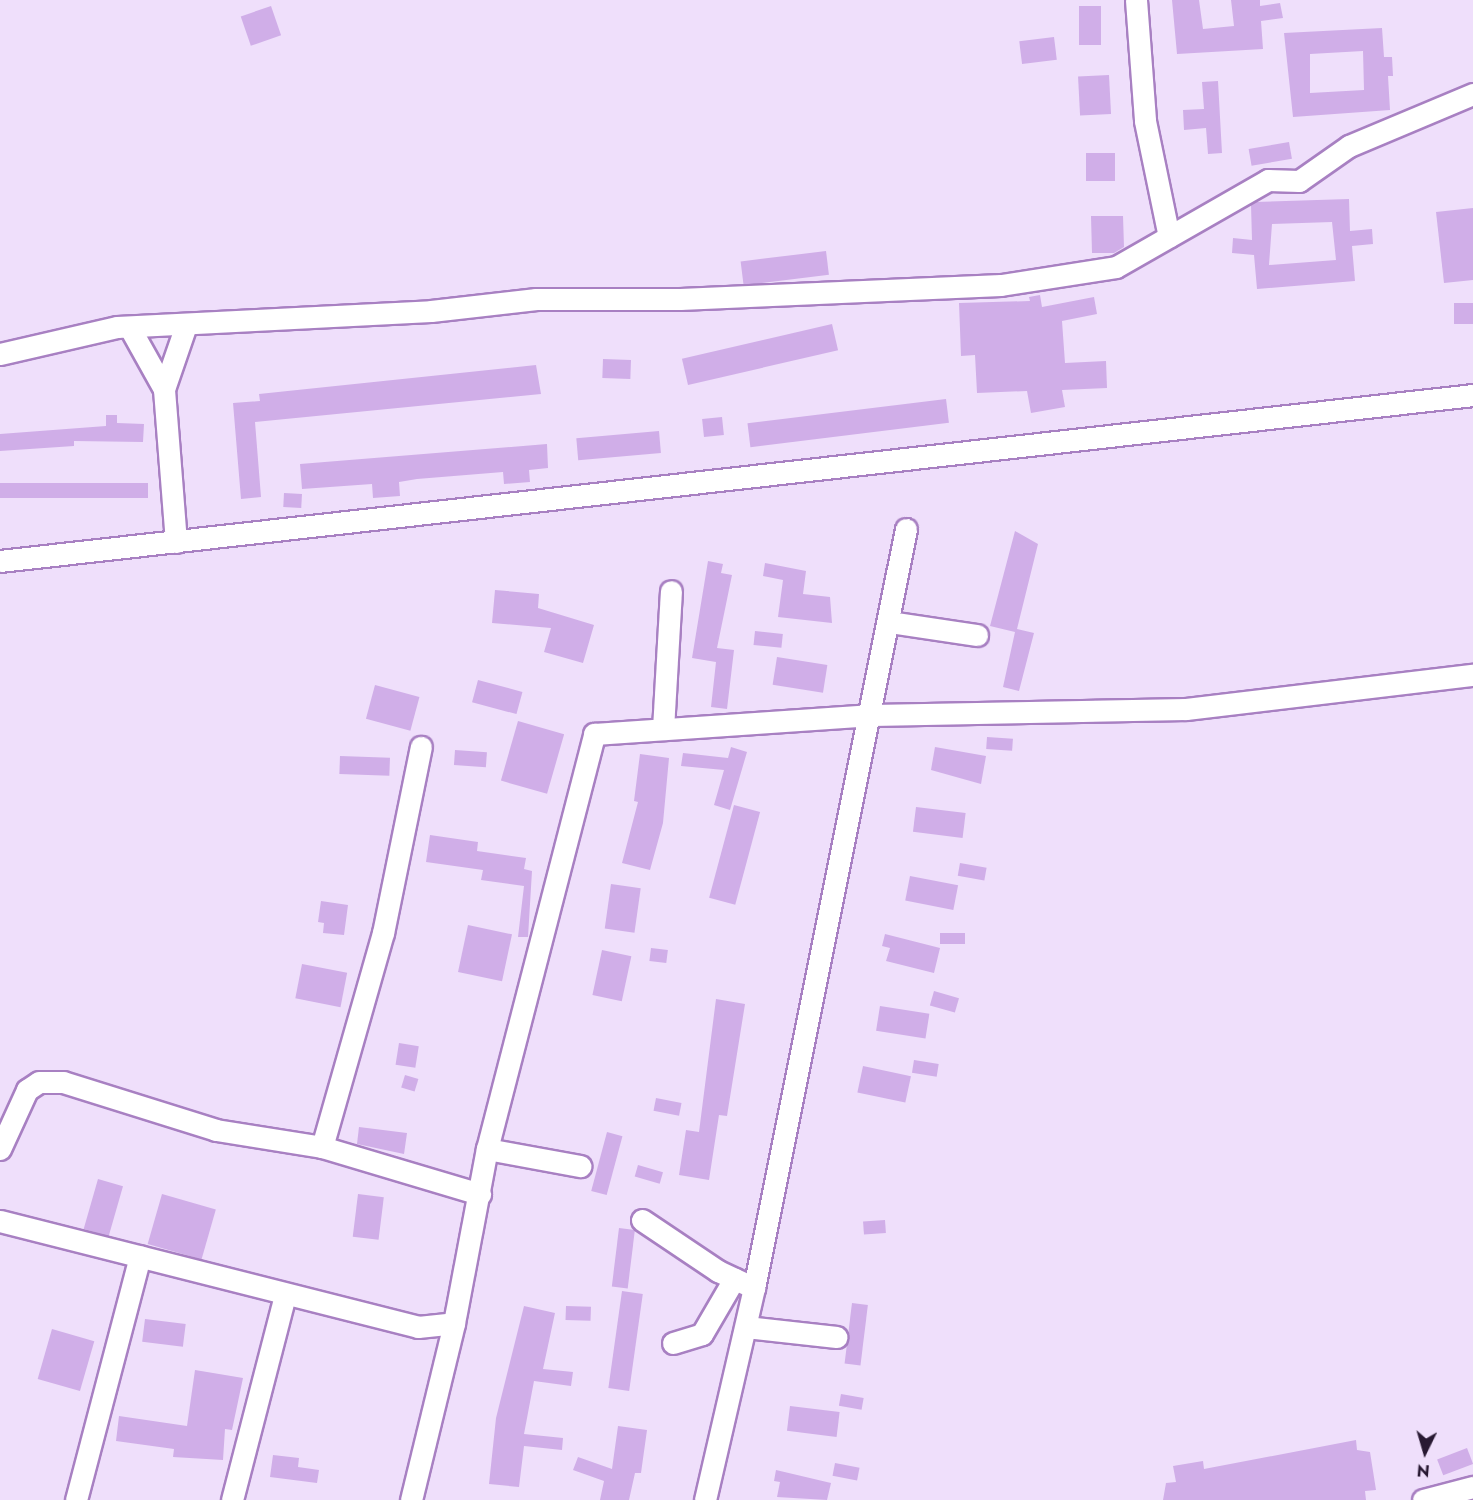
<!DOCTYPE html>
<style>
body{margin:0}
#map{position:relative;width:1473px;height:1500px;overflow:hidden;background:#efdffb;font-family:Jost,sans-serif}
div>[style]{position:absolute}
.building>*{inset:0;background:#d0aee8;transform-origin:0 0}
.roads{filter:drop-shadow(2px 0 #a880c2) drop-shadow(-2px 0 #a880c2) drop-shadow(0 2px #a880c2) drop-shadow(0 -2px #a880c2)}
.minor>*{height:21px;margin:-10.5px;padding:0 10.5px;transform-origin:10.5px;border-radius:10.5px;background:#fff}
span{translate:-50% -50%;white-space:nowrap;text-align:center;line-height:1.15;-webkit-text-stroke:6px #efdffb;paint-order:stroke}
.north{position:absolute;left:1395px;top:1422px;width:60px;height:60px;-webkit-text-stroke:4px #efdffb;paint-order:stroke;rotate:185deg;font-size:16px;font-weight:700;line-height:24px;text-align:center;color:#281932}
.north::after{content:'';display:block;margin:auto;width:21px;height:27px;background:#281932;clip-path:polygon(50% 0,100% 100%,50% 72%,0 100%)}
</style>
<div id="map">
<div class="building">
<div style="clip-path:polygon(1172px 0,1199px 0,1203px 29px,1234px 26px,1231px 0,1260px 0,1260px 6px,1280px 3px,1283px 18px,1261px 21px,1263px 49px,1177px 54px)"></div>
<div style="left:271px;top:6px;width:31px;height:32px;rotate:71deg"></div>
<div style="left:1079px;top:6px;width:22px;height:39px"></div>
<div style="clip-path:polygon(evenodd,1382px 28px,1384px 57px,1392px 57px,1393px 76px,1388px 76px,1390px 110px,1293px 117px,1284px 33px,1382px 28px,1363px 51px,1364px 90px,1310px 93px,1310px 54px,1363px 51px)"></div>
<div style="left:1054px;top:37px;width:23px;height:35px;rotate:83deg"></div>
<div style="left:1109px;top:75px;width:39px;height:31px;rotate:87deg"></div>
<div style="clip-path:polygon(1218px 81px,1222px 153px,1208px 154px,1206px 128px,1184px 130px,1183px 110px,1204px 109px,1202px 82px)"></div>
<div style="left:1289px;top:142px;width:17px;height:41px;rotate:80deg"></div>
<div style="left:1086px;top:153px;width:29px;height:28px"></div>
<div style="clip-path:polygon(evenodd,1349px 199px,1350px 231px,1372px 229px,1373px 244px,1352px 246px,1355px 281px,1257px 289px,1254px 255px,1232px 253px,1233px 238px,1252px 240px,1251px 205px,1255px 202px,1349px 199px,1332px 222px,1336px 260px,1269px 265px,1272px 224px,1332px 222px)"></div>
<div style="clip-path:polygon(1473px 208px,1473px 280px,1444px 283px,1436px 212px)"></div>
<div style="clip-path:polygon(1091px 216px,1123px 216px,1124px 247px,1114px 253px,1092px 253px)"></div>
<div style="left:826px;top:251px;width:24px;height:86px;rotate:83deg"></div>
<div style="clip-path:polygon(1040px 295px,1042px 307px,1094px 297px,1097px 314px,1062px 321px,1065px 363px,1106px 361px,1107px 388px,1062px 390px,1065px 407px,1031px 413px,1027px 391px,977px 393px,975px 355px,961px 356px,959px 303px,1030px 301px,1029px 297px)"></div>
<div style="left:1473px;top:303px;width:21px;height:19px;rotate:90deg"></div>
<div style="left:832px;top:324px;width:27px;height:154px;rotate:77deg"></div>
<div style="left:603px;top:359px;width:28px;height:19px;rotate:2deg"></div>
<div style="clip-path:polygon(536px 365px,541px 394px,255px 422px,261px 497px,241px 499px,233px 403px,260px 401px,259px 394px)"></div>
<div style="left:946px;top:399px;width:24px;height:200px;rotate:83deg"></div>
<div style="clip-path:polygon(106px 415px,117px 415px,117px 423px,144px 424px,143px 442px,74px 441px,74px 446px,0 451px,0 434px,106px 426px)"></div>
<div style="left:722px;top:417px;width:18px;height:20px;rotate:84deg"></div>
<div style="left:659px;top:431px;width:22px;height:83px;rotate:85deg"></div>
<div style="clip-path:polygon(547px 444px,548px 468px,529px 470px,530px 482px,504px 484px,503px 472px,417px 479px,399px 482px,400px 496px,373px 498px,372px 484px,302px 489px,300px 464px)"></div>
<div style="left:148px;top:483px;width:15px;height:148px;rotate:90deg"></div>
<div style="left:284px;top:493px;width:18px;height:14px;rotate:3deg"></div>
<div style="clip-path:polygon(1015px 531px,1038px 544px,1017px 629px,1034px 633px,1019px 691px,1003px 687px,1015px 632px,990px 626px)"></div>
<div style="clip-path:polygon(708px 561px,723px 564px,721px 573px,732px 575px,717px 648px,734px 650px,727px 709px,711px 707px,716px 662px,692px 658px)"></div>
<div style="clip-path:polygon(765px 563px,806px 571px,803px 594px,830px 597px,832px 623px,778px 617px,783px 580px,763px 576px)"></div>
<div style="clip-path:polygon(495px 590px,539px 594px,538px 608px,594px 625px,583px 663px,544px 652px,551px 628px,492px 623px)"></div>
<div style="left:755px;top:631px;width:28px;height:14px;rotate:6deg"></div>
<div style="left:777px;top:657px;width:51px;height:28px;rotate:9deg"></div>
<div style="left:478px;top:680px;width:46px;height:23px;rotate:15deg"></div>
<div style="left:375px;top:685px;width:46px;height:35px;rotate:15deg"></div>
<div style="left:518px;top:721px;width:48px;height:62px;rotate:16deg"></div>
<div style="left:987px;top:737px;width:26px;height:12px;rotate:4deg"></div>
<div style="clip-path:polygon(731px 747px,747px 752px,730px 810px,714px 805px,724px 770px,681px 766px,683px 753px,728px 758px)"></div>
<div style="clip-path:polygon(935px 747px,986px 756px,981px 784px,931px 770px)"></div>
<div style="left:455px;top:750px;width:32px;height:15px;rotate:4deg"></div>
<div style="clip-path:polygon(640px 754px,669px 758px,663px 823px,650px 870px,622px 863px,638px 802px,634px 801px)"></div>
<div style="left:340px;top:756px;width:50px;height:18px;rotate:2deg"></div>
<div style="left:734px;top:805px;width:27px;height:96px;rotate:15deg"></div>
<div style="left:916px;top:807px;width:50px;height:25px;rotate:7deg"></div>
<div style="clip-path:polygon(430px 835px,478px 842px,477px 851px,526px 858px,524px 869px,532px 871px,528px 937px,518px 937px,524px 886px,481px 880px,483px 870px,426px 862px)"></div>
<div style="left:960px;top:863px;width:27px;height:13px;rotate:10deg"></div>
<div style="left:910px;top:876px;width:49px;height:25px;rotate:11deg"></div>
<div style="left:611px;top:884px;width:30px;height:45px;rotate:8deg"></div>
<div style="clip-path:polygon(321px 901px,348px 905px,344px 935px,323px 933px,324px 923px,318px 922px)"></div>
<div style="left:468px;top:925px;width:45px;height:48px;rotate:12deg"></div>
<div style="left:940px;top:933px;width:25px;height:11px"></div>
<div style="clip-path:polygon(885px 934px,940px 948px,934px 973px,886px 961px,890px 948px,882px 946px)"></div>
<div style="left:651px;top:948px;width:17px;height:13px;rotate:7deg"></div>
<div style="left:602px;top:950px;width:30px;height:46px;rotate:12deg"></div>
<div style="left:302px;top:964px;width:46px;height:35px;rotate:11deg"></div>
<div style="left:934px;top:991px;width:26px;height:15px;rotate:16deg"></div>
<div style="clip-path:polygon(716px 999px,745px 1004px,727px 1116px,719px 1115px,709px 1180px,679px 1175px,686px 1130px,699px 1132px)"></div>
<div style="left:880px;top:1006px;width:50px;height:25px;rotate:9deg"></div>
<div style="left:399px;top:1043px;width:20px;height:22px;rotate:9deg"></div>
<div style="left:914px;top:1060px;width:25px;height:13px;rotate:9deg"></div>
<div style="left:863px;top:1066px;width:49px;height:27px;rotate:12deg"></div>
<div style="left:405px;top:1075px;width:14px;height:13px;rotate:17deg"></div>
<div style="left:656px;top:1098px;width:26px;height:13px;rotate:11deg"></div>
<div style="clip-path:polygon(359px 1127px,407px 1133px,404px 1154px,357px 1144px)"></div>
<div style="left:607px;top:1132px;width:16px;height:61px;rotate:15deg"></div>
<div style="left:638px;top:1165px;width:26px;height:12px;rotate:16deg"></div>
<div style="left:98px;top:1179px;width:26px;height:52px;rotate:16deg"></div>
<div style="left:162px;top:1194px;width:56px;height:52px;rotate:16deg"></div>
<div style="left:358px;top:1194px;width:26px;height:43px;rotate:7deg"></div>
<div style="left:885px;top:1220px;width:13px;height:22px;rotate:86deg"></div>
<div style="left:619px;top:1228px;width:16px;height:59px;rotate:7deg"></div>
<div style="left:622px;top:1291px;width:21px;height:98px;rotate:8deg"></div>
<div style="left:852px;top:1303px;width:16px;height:61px;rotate:7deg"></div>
<div style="clip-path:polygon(524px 1306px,555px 1313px,543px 1369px,573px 1372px,571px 1386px,534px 1381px,524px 1434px,563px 1438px,562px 1450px,524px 1446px,519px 1487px,489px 1484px,496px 1418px)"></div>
<div style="left:566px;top:1306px;width:25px;height:14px;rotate:2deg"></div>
<div style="left:145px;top:1319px;width:41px;height:23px;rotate:7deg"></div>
<div style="left:52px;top:1329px;width:44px;height:52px;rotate:16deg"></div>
<div style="clip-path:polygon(195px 1370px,243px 1378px,232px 1430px,225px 1429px,223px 1460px,173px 1457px,174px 1449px,116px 1441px,119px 1416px,187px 1426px)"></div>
<div style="left:841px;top:1394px;width:23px;height:12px;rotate:10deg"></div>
<div style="left:790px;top:1406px;width:50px;height:25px;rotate:7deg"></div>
<div style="clip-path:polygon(618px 1426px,647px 1430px,641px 1473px,635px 1473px,629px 1500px,600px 1500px,604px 1481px,573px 1470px,578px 1457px,612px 1469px)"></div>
<div style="clip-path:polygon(1356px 1440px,1357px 1450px,1370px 1452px,1376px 1490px,1365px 1491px,1366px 1500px,1163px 1500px,1166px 1483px,1176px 1482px,1173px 1466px,1203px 1461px,1204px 1469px)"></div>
<div style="left:1467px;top:1448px;width:17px;height:32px;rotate:69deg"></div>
<div style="clip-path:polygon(273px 1455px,299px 1458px,298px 1467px,319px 1470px,317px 1483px,270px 1477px)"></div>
<div style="left:835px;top:1463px;width:25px;height:13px;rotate:11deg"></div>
<div style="clip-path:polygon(776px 1470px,831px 1483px,827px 1500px,777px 1497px,780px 1482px,774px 1481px)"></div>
</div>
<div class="roads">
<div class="minor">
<div style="left:1136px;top:0;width:121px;rotate:85.7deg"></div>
<div style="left:1145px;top:121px;width:118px;rotate:78.3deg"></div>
<div style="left:131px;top:330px;width:68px;rotate:60.8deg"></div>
<div style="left:0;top:354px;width:120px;rotate:-13deg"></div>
<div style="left:117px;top:327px;width:314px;rotate:-2.9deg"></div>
<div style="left:431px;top:311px;width:106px;rotate:-6.5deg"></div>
<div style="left:536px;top:299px;width:144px"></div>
<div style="left:680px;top:299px;width:321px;rotate:-2.5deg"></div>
<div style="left:1001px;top:285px;width:116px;rotate:-8.9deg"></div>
<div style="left:1116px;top:267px;width:175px;rotate:-29.8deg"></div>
<div style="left:1268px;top:180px;width:31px;rotate:2deg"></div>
<div style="left:1299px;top:181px;width:61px;rotate:-35deg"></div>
<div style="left:1349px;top:146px;width:134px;rotate:-22.8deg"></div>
<div style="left:176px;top:542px;width:153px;rotate:-94.5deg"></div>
<div style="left:164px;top:389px;width:68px;rotate:-71deg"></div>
<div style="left:0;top:561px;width:1482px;rotate:-6.43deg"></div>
<div style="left:889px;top:622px;width:89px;rotate:8.4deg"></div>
<div style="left:663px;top:729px;width:138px;rotate:-86.7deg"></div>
<div style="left:322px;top:1147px;width:223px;rotate:-74.1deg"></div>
<div style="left:383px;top:933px;width:190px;rotate:-78.5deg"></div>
<div style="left:0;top:1149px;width:65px;rotate:-65.4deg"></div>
<div style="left:27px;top:1090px;width:14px;rotate:-34deg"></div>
<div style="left:39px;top:1082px;width:24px"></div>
<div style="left:63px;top:1082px;width:160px;rotate:17.4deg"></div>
<div style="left:216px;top:1130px;width:107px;rotate:9.1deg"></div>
<div style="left:322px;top:1147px;width:165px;rotate:16.6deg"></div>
<div style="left:487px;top:1149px;width:95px;rotate:10.4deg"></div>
<div style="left:642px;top:1220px;width:92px;rotate:33.9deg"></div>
<div style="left:718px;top:1271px;width:40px;rotate:25deg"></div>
<div style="left:0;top:1221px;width:431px;rotate:14.2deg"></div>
<div style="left:418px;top:1327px;width:36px;rotate:-6deg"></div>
<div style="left:746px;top:1327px;width:91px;rotate:6.3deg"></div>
<div style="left:673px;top:1343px;width:30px;rotate:-17deg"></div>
<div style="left:702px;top:1334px;width:64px;rotate:-59.8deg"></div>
<div style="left:76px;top:1500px;width:252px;rotate:-75.3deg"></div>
<div style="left:232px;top:1500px;width:212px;rotate:-75.5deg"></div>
<div style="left:411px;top:1500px;width:182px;rotate:-76.3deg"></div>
<div style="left:454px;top:1323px;width:177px;rotate:-79.3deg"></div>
<div style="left:487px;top:1149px;width:429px;rotate:-75.5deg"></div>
<div style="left:594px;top:734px;width:279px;rotate:-3.9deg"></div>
<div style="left:872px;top:715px;width:314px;rotate:-1.1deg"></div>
<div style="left:1186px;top:709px;width:289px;rotate:-6.8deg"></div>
<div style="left:705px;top:1500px;width:218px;rotate:-77deg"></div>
<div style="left:754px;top:1288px;width:774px;rotate:-78.68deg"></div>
<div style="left:1423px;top:1500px;width:52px;rotate:-14.6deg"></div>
</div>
</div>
<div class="north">N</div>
</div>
